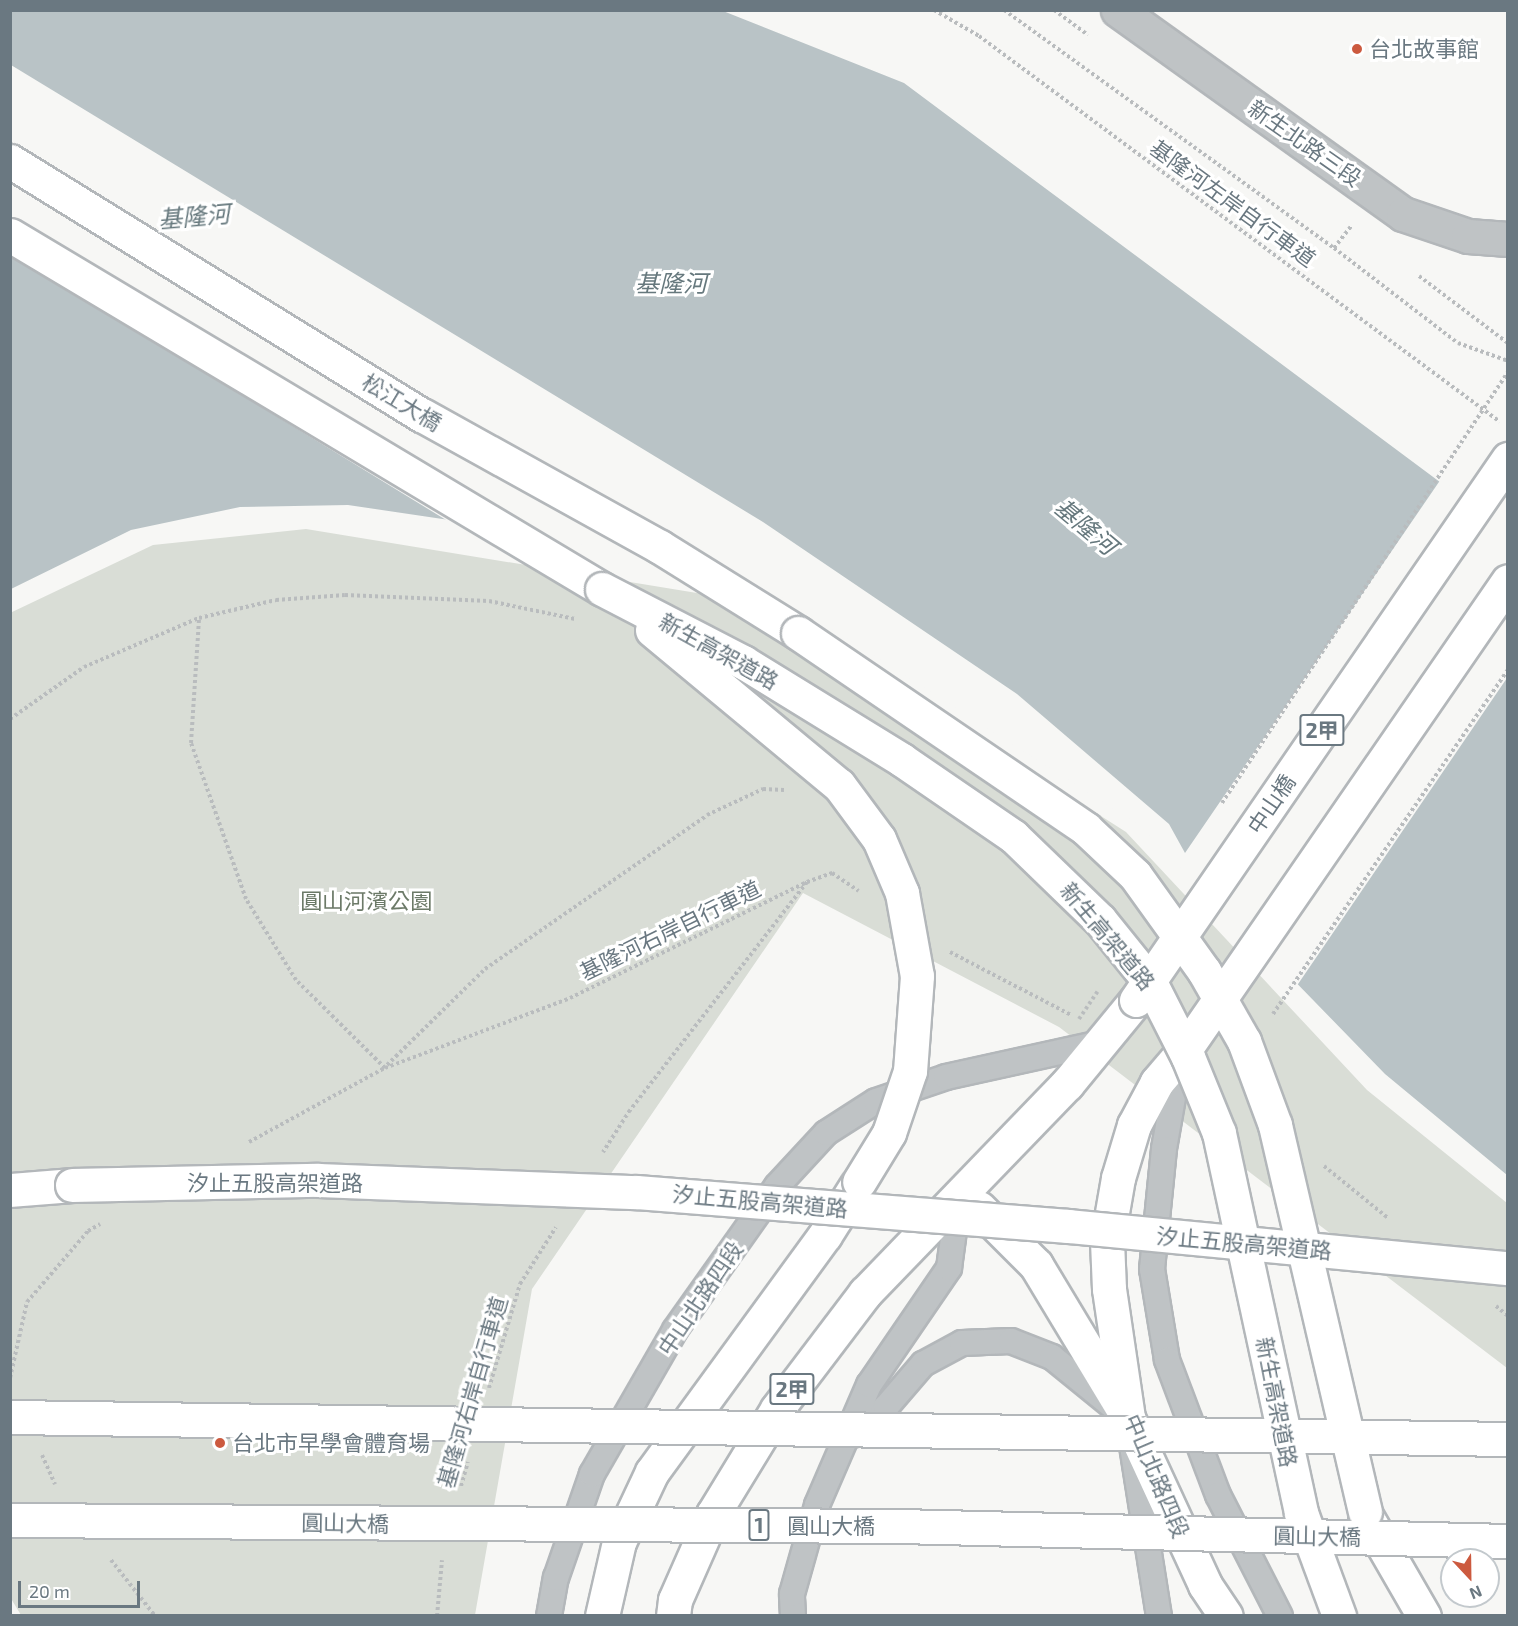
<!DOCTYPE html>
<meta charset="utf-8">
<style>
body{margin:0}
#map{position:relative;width:1518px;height:1626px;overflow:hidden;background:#f7f7f5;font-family:"Exo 2","Noto Sans TC",sans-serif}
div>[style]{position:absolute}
.green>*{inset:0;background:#d9ddd6}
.water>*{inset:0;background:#b9c3c6}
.pier>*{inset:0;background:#f7f7f5}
.path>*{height:4px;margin-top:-2px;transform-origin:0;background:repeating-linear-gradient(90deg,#b9bcbe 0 3px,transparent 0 6px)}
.roads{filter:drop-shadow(2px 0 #b3b7ba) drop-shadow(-2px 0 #b3b7ba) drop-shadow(0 2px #b3b7ba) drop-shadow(0 -2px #b3b7ba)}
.service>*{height:24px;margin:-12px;padding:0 12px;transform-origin:12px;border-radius:12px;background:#bfc3c5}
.minor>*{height:33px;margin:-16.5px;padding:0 16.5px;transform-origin:16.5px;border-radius:16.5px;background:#bfc3c5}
.primary>*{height:33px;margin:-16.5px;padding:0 16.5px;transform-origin:16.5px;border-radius:16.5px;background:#fff}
.trunk>*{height:33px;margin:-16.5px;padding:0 16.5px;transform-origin:16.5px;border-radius:16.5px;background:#fff}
.motorway>*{height:33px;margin:-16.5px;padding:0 16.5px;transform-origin:16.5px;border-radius:16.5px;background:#fff}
.path-bridge>*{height:4px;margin-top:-2px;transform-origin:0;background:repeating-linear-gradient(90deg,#b9bcbe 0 3px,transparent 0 6px)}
.bridges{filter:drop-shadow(2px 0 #b3b7ba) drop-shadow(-2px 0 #b3b7ba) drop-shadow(0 2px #b3b7ba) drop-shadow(0 -2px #b3b7ba)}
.primary-bridge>*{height:33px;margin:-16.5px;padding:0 16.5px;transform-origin:16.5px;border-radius:16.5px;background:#fff}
.trunk-bridge>*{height:33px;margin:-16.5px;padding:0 16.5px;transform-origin:16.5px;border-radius:16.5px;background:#fff}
.motorway-bridge>*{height:33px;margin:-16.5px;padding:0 16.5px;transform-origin:16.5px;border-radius:16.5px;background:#fff}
.dots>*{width:16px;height:16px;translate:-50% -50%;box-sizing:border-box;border:3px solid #fff;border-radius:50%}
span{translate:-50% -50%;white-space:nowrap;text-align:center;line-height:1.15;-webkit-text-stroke:6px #fff;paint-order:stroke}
.shield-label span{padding:2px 4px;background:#fff;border:2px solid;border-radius:4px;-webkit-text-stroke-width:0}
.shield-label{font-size:21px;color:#6a7881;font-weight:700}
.poi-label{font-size:22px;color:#6a7881}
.left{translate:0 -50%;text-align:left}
.street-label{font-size:22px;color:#6a7881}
.park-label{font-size:22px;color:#6c7a68}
.water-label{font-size:24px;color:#66787d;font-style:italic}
.frame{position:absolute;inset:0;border:12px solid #6a7881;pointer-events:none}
.north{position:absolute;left:1440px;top:1548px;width:60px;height:60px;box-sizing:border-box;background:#fff;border:2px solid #c3c9cd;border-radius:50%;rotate:158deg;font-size:16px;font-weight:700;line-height:24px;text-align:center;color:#6a7881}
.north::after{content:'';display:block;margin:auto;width:21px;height:27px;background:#cc5a3f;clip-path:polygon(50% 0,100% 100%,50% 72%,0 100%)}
.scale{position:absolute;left:18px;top:1581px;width:122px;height:27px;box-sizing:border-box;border:3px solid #6a7881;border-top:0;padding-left:8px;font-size:18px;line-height:21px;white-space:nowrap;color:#6a7881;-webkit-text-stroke:4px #fff;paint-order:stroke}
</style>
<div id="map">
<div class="green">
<div style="clip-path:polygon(306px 529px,770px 605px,1126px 832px,1367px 1090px,1507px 1203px,1507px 1368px,1059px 1027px,803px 893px,532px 1289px,475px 1615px,21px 1615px,10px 1597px,10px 613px,153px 545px)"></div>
</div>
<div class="water">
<div style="clip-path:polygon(11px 11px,723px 11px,904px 83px,1507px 532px,1507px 1175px,1385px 1074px,1141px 823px,774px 588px,558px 536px,348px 505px,240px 507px,131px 530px,11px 589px)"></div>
</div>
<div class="pier">
<div style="clip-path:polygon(11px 65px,763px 522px,1017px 694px,1169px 824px,1185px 853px,1441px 479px,1508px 528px,1507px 678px,1296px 987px,1139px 825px,773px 591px,557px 539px,451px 523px,10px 253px)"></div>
</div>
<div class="path">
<div style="left:934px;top:10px;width:52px;rotate:30deg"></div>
<div style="left:979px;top:36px;width:648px;rotate:36.53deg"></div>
<div style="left:1004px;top:10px;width:407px;rotate:35.8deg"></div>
<div style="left:1334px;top:248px;width:156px;rotate:37.5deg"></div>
<div style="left:1458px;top:343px;width:53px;rotate:19.8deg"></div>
<div style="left:1054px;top:10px;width:42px;rotate:36.3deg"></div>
<div style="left:1334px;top:248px;width:29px;rotate:-52deg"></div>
<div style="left:1419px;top:276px;width:111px;rotate:37deg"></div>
<div style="left:10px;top:719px;width:90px;rotate:-35.1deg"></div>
<div style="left:84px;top:667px;width:125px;rotate:-23.1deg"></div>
<div style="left:807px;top:882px;width:27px;rotate:-20deg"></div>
<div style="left:832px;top:873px;width:32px;rotate:34deg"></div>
<div style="left:950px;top:952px;width:136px;rotate:27.5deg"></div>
<div style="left:387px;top:1065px;width:137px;rotate:-44.4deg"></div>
<div style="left:485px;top:969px;width:270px;rotate:-34.7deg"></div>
<div style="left:707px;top:815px;width:62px;rotate:-24.9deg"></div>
<div style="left:763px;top:789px;width:21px;rotate:3deg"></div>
<div style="left:385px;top:1068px;width:125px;rotate:-135.3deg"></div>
<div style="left:296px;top:980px;width:95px;rotate:-121.7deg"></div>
<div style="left:246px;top:899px;width:165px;rotate:-109.4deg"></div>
<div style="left:191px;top:743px;width:125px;rotate:-86.3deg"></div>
<div style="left:199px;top:618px;width:79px;rotate:-13.2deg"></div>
<div style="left:276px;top:600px;width:69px;rotate:-4.1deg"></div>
<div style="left:345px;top:595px;width:144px;rotate:2.4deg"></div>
<div style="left:489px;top:601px;width:88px;rotate:11.8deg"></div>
<div style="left:249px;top:1142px;width:155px;rotate:-28.6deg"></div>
<div style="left:385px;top:1068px;width:198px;rotate:-20.7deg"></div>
<div style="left:570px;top:998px;width:264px;rotate:-26.1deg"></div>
<div style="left:807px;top:882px;width:289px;rotate:127.8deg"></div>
<div style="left:630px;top:1110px;width:50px;rotate:122.7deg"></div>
<div style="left:1324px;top:1166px;width:82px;rotate:39.1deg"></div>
<div style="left:1496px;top:1306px;width:16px;rotate:40deg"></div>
<div style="left:10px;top:1378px;width:78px;rotate:-77.4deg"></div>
<div style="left:27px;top:1302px;width:94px;rotate:-49.3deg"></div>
<div style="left:88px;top:1231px;width:14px;rotate:-30deg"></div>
<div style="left:489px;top:1388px;width:109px;rotate:-73.4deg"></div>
<div style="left:520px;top:1284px;width:67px;rotate:-57.7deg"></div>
<div style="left:42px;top:1455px;width:32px;rotate:66deg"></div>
<div style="left:461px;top:1486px;width:25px;rotate:-74deg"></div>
<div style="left:111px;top:1560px;width:71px;rotate:51.8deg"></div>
<div style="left:437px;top:1616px;width:56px;rotate:-84.9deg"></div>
</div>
<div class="roads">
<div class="service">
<div style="left:1180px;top:1058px;width:92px;rotate:100deg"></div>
<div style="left:1164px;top:1149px;width:121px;rotate:95.7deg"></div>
<div style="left:1152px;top:1269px;width:92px;rotate:80.6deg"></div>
<div style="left:1167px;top:1360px;width:144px;rotate:69.3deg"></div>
<div style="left:1218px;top:1495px;width:136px;rotate:62.9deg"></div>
<div style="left:853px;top:1435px;width:43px;rotate:-40.3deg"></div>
<div style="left:886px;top:1407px;width:57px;rotate:-49.3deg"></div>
<div style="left:923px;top:1364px;width:44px;rotate:-28.3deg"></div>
<div style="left:962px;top:1343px;width:49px;rotate:-2.3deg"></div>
<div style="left:1011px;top:1341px;width:44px;rotate:21.3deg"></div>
<div style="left:1052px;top:1357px;width:82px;rotate:39.1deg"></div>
<div style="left:1132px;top:1446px;width:172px;rotate:81deg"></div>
<div style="left:549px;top:1616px;width:39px;rotate:-80deg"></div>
<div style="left:556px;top:1578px;width:110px;rotate:-70.9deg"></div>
<div style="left:592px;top:1474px;width:166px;rotate:-60deg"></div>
<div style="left:675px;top:1330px;width:176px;rotate:-54.7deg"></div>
<div style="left:777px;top:1186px;width:72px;rotate:-47.2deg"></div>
<div style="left:826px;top:1133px;width:59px;rotate:-32.6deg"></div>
<div style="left:876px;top:1101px;width:74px;rotate:-18.9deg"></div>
<div style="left:946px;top:1077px;width:158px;rotate:-12.4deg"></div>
<div style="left:793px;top:1616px;width:22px;rotate:-93deg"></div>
<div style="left:792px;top:1594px;width:92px;rotate:-74.3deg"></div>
<div style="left:817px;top:1505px;width:131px;rotate:-66.6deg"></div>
<div style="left:869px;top:1385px;width:142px;rotate:-55.6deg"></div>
<div style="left:949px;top:1268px;width:68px;rotate:-82.3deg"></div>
</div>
<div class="minor">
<div style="left:1118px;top:10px;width:350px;rotate:35.6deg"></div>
<div style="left:1403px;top:214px;width:69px;rotate:18.7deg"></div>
<div style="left:1468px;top:236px;width:40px;rotate:4.3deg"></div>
</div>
<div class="primary">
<div style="left:1186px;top:1048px;width:45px;rotate:130.5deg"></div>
<div style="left:1157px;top:1082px;width:49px;rotate:118.1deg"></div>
<div style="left:1134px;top:1125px;width:55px;rotate:106.8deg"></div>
<div style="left:1118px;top:1178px;width:64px;rotate:99.9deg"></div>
<div style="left:1107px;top:1241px;width:48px;rotate:87.6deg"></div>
<div style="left:1109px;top:1289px;width:130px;rotate:81.6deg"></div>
<div style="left:1128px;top:1418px;width:184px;rotate:65.2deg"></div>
<div style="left:1205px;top:1585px;width:37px;rotate:56deg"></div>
<div style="left:979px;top:1208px;width:81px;rotate:45deg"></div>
<div style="left:1036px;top:1265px;width:165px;rotate:58.9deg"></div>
<div style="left:673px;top:1616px;width:16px;rotate:-83deg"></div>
<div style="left:675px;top:1600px;width:94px;rotate:-66.2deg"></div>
<div style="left:713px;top:1514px;width:123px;rotate:-58.6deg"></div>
<div style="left:777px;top:1409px;width:146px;rotate:-52.8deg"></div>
<div style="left:865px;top:1293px;width:291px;rotate:-46deg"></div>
<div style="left:1067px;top:1084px;width:109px;rotate:-50.6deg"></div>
</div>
<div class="trunk">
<div style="left:10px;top:161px;width:484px;rotate:31.7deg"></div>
<div style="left:422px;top:415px;width:272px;rotate:29deg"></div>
<div style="left:660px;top:547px;width:163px;rotate:31.9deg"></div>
<div style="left:10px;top:235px;width:690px;rotate:30.88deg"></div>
<div style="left:1365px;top:1514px;width:118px;rotate:60deg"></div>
<div style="left:602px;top:1616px;width:76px;rotate:-77.1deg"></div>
<div style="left:619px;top:1542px;width:77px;rotate:-64.8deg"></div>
<div style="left:652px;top:1472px;width:293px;rotate:-53.9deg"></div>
<div style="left:825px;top:1235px;width:58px;rotate:-57.7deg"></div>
</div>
<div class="motorway">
<div style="left:10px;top:1190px;width:62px;rotate:-4.6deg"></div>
</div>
</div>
<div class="path-bridge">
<div style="left:1222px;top:803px;width:517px;rotate:-56.43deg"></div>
<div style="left:1273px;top:1014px;width:417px;rotate:-55.7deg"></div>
<div style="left:1079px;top:1019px;width:36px;rotate:-56deg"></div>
</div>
<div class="bridges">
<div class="primary-bridge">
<div style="left:1136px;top:1000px;width:657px;rotate:-55.49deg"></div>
<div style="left:1186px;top:1048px;width:567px;rotate:-55.41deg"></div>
</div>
<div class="trunk-bridge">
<div style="left:602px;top:589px;width:159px;rotate:27.4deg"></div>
<div style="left:743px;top:662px;width:187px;rotate:31.6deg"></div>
<div style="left:902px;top:760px;width:135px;rotate:34.4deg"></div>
<div style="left:1013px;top:836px;width:121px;rotate:44deg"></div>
<div style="left:1100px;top:920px;width:80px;rotate:51.1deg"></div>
<div style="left:1150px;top:982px;width:84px;rotate:63.1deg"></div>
<div style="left:1188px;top:1057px;width:82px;rotate:67.8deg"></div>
<div style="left:1219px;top:1133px;width:389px;rotate:77.8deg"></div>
<div style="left:1301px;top:1513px;width:110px;rotate:69.7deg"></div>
<div style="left:652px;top:630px;width:243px;rotate:39.7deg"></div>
<div style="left:839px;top:785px;width:67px;rotate:53.5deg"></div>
<div style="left:879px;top:839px;width:59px;rotate:66.9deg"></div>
<div style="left:902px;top:893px;width:84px;rotate:79.8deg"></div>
<div style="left:917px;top:976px;width:95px;rotate:94.2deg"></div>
<div style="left:910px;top:1071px;width:65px;rotate:108.7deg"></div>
<div style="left:889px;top:1133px;width:57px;rotate:121.5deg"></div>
<div style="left:798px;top:633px;width:348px;rotate:34.2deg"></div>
<div style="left:1086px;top:829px;width:67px;rotate:43.2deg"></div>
<div style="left:1135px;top:875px;width:118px;rotate:54.3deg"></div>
<div style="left:1204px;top:971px;width:81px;rotate:60.3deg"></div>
<div style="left:1244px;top:1041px;width:90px;rotate:69.7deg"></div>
<div style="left:1275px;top:1125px;width:397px;rotate:76.9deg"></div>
</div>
<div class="motorway-bridge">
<div style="left:72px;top:1185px;width:246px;rotate:-1.2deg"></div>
<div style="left:318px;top:1180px;width:319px;rotate:2.2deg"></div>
<div style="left:637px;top:1192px;width:432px;rotate:4.5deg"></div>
<div style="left:1068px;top:1226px;width:442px;rotate:5.5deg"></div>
<div style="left:10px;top:1417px;width:1498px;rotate:0.84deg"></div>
<div style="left:10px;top:1520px;width:889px;rotate:0.39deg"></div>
<div style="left:899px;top:1526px;width:609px;rotate:1.41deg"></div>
</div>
</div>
<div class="dots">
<div style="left:1357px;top:49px;background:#cc5a3f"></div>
<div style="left:220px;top:1443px;background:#cc5a3f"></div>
</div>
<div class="shield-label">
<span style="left:1322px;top:730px">2甲</span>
<span style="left:792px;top:1389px">2甲</span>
<span style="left:759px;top:1525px">1</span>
</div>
<div class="poi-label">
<span class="left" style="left:1369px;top:49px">台北故事館</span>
<span class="left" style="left:232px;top:1443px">台北市早學會體育場</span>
</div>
<div class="street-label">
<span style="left:1305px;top:143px;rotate:35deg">新生北路三段</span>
<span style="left:1233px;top:203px;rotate:36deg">基隆河左岸自行車道</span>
<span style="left:402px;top:402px;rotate:31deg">松江大橋</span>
<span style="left:719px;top:651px;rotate:29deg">新生高架道路</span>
<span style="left:1271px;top:804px;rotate:-56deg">中山橋</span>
<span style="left:670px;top:930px;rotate:-26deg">基隆河右岸自行車道</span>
<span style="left:1108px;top:936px;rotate:50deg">新生高架道路</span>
<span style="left:275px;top:1183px">汐止五股高架道路</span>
<span style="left:760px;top:1201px;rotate:5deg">汐止五股高架道路</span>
<span style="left:1244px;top:1243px;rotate:5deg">汐止五股高架道路</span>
<span style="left:700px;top:1298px;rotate:-56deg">中山北路四段</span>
<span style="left:472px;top:1392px;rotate:-74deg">基隆河右岸自行車道</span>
<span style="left:1277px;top:1402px;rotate:79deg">新生高架道路</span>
<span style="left:1157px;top:1476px;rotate:67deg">中山北路四段</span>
<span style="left:345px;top:1523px;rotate:1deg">圓山大橋</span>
<span style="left:831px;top:1526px">圓山大橋</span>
<span style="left:1317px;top:1536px;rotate:1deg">圓山大橋</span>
</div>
<div class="park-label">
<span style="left:366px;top:901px">圓山河濱公園</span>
</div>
<div class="water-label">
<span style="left:194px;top:216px;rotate:-5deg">基隆河</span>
<span style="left:671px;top:283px">基隆河</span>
<span style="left:1086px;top:526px;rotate:40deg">基隆河</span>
</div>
<div class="frame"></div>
<div class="north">N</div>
<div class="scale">20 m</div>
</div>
